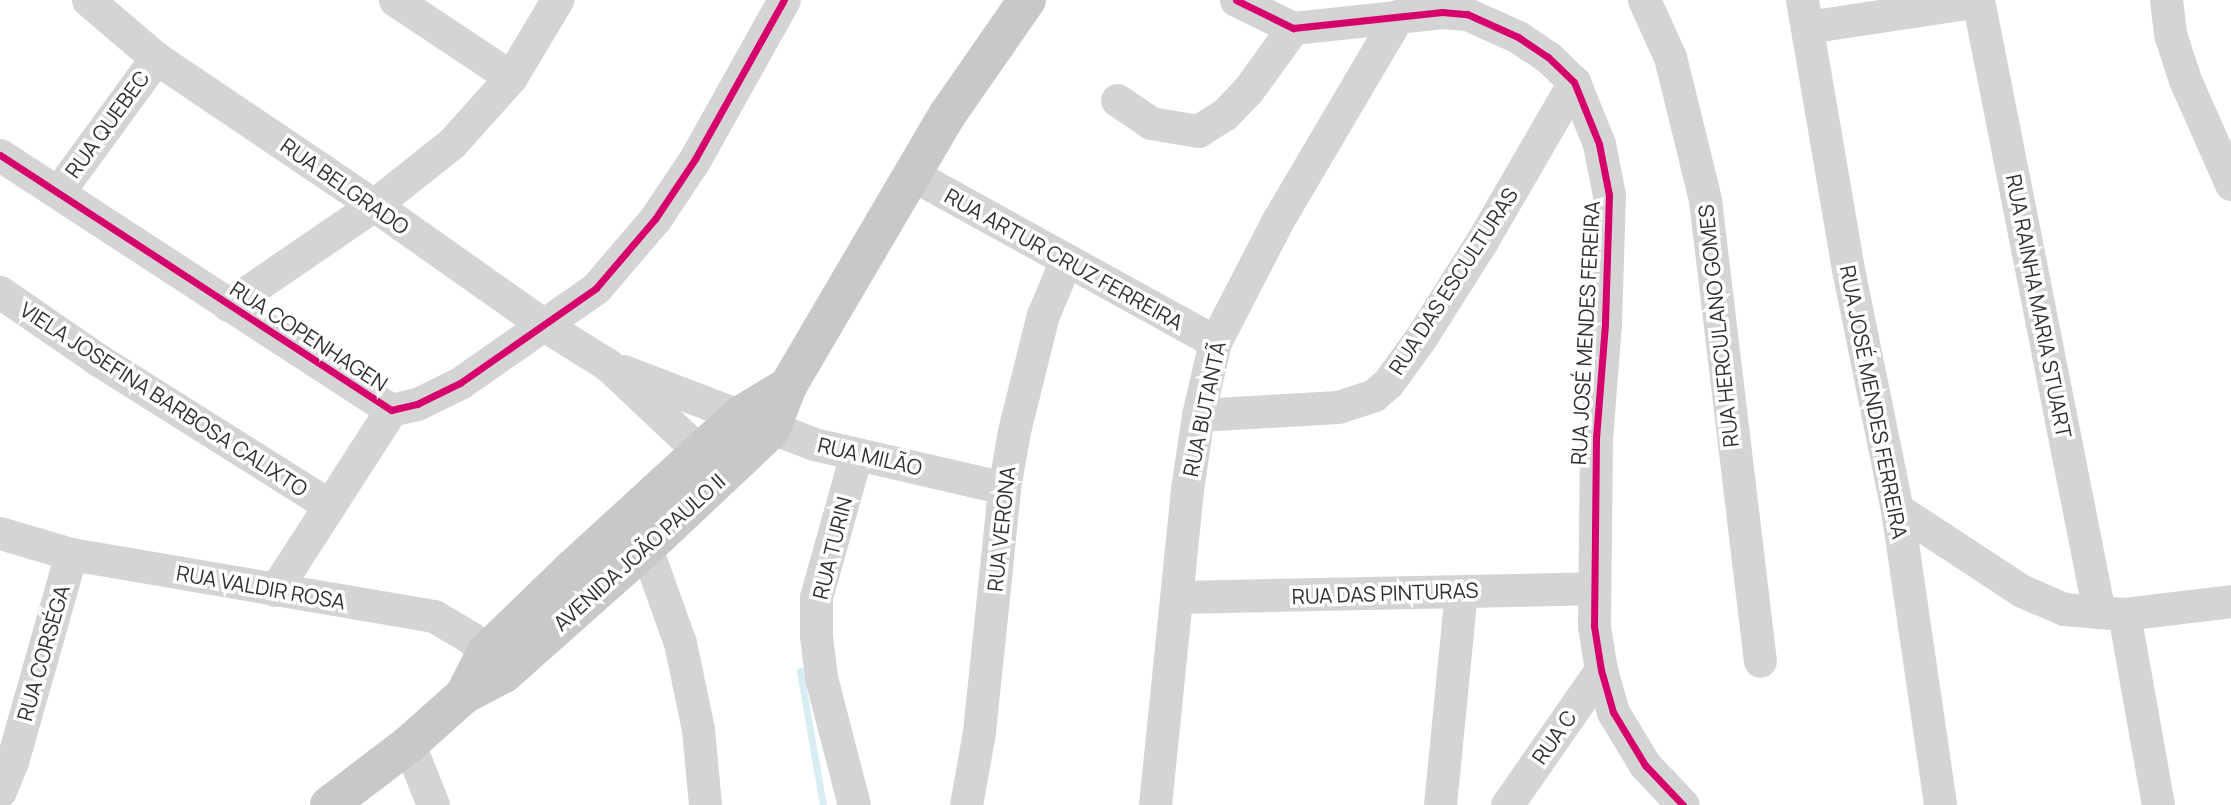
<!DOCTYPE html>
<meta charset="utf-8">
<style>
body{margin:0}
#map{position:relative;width:2231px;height:805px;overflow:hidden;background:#fff;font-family:Manrope,sans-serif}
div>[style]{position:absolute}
.stream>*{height:7px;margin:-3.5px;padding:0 3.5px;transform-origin:3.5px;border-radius:3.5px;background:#d8ecf4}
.minor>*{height:33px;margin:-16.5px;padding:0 16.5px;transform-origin:16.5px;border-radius:16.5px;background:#d4d4d4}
.major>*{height:38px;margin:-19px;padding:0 19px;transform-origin:19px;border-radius:19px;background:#c8c8c8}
.cycleway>*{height:7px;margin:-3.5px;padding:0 3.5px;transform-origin:3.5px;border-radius:3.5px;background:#d6006c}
span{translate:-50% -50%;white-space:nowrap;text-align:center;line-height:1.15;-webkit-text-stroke:7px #fff;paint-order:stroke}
.street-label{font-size:21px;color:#303030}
</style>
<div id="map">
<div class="stream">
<div style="left:800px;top:671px;width:136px;rotate:80.3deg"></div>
</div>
<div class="minor">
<div style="left:88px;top:0;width:89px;rotate:40.5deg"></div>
<div style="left:156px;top:58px;width:263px;rotate:34deg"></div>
<div style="left:374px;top:205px;width:208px;rotate:35.2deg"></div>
<div style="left:544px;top:325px;width:75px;rotate:32deg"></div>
<div style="left:608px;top:365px;width:153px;rotate:43.4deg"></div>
<div style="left:395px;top:0;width:139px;rotate:33.6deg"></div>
<div style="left:1236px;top:0;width:64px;rotate:26.2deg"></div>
<div style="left:1293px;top:28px;width:150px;rotate:-6.1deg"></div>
<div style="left:1442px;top:12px;width:25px;rotate:5deg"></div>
<div style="left:1467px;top:14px;width:56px;rotate:24.3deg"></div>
<div style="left:1518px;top:37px;width:36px;rotate:34deg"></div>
<div style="left:1548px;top:57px;width:36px;rotate:44deg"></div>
<div style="left:1574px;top:82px;width:67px;rotate:68deg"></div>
<div style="left:1599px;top:144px;width:52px;rotate:78.9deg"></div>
<div style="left:1609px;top:195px;width:129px;rotate:91.8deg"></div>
<div style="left:1605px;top:324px;width:114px;rotate:94.5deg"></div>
<div style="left:1596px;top:438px;width:188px;rotate:90.6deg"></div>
<div style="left:1594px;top:626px;width:45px;rotate:81deg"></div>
<div style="left:1601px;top:670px;width:44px;rotate:74.1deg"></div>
<div style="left:1613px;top:712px;width:62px;rotate:58.9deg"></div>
<div style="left:1645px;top:765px;width:55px;rotate:46.5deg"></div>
<div style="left:1644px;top:0;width:63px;rotate:65.5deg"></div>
<div style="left:1670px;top:57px;width:147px;rotate:76.2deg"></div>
<div style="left:1705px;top:200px;width:464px;rotate:83.2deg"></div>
<div style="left:1802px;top:0;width:273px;rotate:80.3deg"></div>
<div style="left:1848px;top:269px;width:245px;rotate:78.5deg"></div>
<div style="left:1897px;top:509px;width:299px;rotate:81.7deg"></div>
<div style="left:1978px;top:0;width:624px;rotate:78.82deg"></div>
<div style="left:2166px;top:0;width:34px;rotate:83deg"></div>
<div style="left:2170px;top:34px;width:48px;rotate:71.9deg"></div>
<div style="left:2185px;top:80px;width:114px;rotate:66.1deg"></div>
<div style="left:1807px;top:27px;width:173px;rotate:-8.6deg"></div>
<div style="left:1117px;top:100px;width:41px;rotate:34.1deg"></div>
<div style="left:1151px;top:123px;width:48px;rotate:9.7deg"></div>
<div style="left:1198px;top:131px;width:31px;rotate:-32deg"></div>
<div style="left:1224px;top:115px;width:35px;rotate:-46deg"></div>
<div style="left:1248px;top:90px;width:77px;rotate:-54deg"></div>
<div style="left:0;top:155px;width:467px;rotate:33.1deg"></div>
<div style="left:391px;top:410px;width:27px;rotate:-13deg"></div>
<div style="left:417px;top:404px;width:48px;rotate:-26deg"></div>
<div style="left:460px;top:383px;width:166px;rotate:-34.9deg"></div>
<div style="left:596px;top:288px;width:91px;rotate:-49.5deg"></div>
<div style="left:655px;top:219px;width:72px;rotate:-56.3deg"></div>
<div style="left:695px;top:159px;width:182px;rotate:-60.8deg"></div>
<div style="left:913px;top:175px;width:345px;rotate:28.9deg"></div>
<div style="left:59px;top:191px;width:165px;rotate:-53.9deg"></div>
<div style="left:0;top:292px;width:118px;rotate:34.6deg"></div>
<div style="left:97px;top:359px;width:274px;rotate:32.2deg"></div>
<div style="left:228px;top:305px;width:177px;rotate:-34.4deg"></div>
<div style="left:374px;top:205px;width:100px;rotate:-38.5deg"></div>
<div style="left:452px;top:143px;width:89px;rotate:-48.2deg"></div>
<div style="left:511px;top:77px;width:90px;rotate:-59.1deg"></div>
<div style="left:623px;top:371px;width:204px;rotate:20.9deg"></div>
<div style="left:814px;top:444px;width:195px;rotate:13deg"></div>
<div style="left:1198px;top:415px;width:140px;rotate:-3.3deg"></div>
<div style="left:1338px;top:407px;width:38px;rotate:-18deg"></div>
<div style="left:1374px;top:395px;width:18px;rotate:-41deg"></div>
<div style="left:1388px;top:383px;width:54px;rotate:-54deg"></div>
<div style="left:1420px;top:339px;width:116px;rotate:-57.7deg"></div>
<div style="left:1482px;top:241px;width:184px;rotate:-59.9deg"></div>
<div style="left:1897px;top:509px;width:149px;rotate:33.3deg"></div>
<div style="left:2022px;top:591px;width:46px;rotate:23.2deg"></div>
<div style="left:2064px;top:609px;width:60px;rotate:4.8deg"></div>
<div style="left:2124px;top:614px;width:108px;rotate:-6.9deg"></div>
<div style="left:630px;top:530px;width:24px;rotate:48deg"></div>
<div style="left:646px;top:548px;width:101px;rotate:70.3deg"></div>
<div style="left:680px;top:643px;width:88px;rotate:78.2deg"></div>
<div style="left:698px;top:729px;width:76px;rotate:84.7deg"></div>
<div style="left:0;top:533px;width:74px;rotate:16.5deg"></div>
<div style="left:71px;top:554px;width:368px;rotate:9.7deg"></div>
<div style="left:434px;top:616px;width:43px;rotate:30.7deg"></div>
<div style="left:471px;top:638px;width:47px;rotate:47.6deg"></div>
<div style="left:275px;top:590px;width:214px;rotate:-57.2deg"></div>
<div style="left:1178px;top:597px;width:414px;rotate:-1.2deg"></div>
<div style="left:2124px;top:614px;width:194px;rotate:79.9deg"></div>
<div style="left:409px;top:744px;width:66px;rotate:68.5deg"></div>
<div style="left:0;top:791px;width:31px;rotate:-68deg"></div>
<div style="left:12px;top:762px;width:216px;rotate:-74.2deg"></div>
<div style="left:854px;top:805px;width:132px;rotate:-104.5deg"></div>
<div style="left:821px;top:677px;width:41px;rotate:-97deg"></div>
<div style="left:816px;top:636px;width:39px;rotate:-90deg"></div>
<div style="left:816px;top:597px;width:148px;rotate:-74.3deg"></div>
<div style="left:966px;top:805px;width:74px;rotate:-79.9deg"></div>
<div style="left:979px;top:732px;width:245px;rotate:-84.1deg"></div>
<div style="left:1004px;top:488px;width:58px;rotate:-80deg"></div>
<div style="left:1014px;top:431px;width:120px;rotate:-76deg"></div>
<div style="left:1043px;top:315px;width:60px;rotate:-67.3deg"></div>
<div style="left:1155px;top:805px;width:318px;rotate:-84.2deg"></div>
<div style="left:1187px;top:489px;width:75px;rotate:-81.5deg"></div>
<div style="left:1198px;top:415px;width:75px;rotate:-76.9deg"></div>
<div style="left:1215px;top:342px;width:137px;rotate:-62.7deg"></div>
<div style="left:1278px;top:220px;width:237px;rotate:-59.5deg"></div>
<div style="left:1440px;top:805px;width:215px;rotate:-84.4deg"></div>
<div style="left:1507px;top:805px;width:165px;rotate:-55.2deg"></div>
</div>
<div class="major">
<div style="left:464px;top:695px;width:48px;rotate:-62.9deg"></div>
<div style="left:486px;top:652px;width:122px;rotate:-44deg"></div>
<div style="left:574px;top:567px;width:225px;rotate:-42.5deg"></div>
<div style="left:740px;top:415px;width:56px;rotate:-31.1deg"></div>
<div style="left:329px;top:805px;width:101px;rotate:-37.3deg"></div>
<div style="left:409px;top:744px;width:74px;rotate:-41.7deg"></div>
<div style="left:464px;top:695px;width:45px;rotate:-27.7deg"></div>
<div style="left:504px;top:674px;width:190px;rotate:-41.6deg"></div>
<div style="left:646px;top:548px;width:172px;rotate:-43.3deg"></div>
<div style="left:771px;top:430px;width:47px;rotate:-68.9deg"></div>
<div style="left:788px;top:386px;width:314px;rotate:-59.6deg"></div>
<div style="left:947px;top:115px;width:140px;rotate:-55.2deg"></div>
</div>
<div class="cycleway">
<div style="left:1236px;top:0;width:64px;rotate:26.2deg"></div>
<div style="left:1293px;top:28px;width:150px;rotate:-6.1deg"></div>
<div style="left:1442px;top:12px;width:25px;rotate:5deg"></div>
<div style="left:1467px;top:14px;width:56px;rotate:24.3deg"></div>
<div style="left:1518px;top:37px;width:36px;rotate:34deg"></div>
<div style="left:1548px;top:57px;width:36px;rotate:44deg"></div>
<div style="left:1574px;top:82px;width:67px;rotate:68deg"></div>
<div style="left:1599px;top:144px;width:52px;rotate:78.9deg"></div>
<div style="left:1609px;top:195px;width:129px;rotate:91.8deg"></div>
<div style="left:1605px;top:324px;width:114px;rotate:94.5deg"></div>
<div style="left:1596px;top:438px;width:188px;rotate:90.6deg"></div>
<div style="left:1594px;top:626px;width:45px;rotate:81deg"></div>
<div style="left:1601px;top:670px;width:44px;rotate:74.1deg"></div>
<div style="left:1613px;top:712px;width:62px;rotate:58.9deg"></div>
<div style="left:1645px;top:765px;width:55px;rotate:46.5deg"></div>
<div style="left:0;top:155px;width:467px;rotate:33.1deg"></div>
<div style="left:391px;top:410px;width:27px;rotate:-13deg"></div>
<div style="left:417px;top:404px;width:48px;rotate:-26deg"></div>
<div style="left:460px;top:383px;width:166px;rotate:-34.9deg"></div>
<div style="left:596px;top:288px;width:91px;rotate:-49.5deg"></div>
<div style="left:655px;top:219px;width:72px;rotate:-56.3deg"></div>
<div style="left:695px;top:159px;width:182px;rotate:-60.8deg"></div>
</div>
<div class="street-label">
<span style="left:107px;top:124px;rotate:-54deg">RUA QUEBEC</span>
<span style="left:345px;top:186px;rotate:35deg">RUA BELGRADO</span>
<span style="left:1064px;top:259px;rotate:29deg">RUA ARTUR CRUZ FERREIRA</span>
<span style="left:1453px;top:281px;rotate:-57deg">RUA DAS ESCULTURAS</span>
<span style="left:2039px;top:306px;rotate:79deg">RUA RAINHA MARIA STUART</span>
<span style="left:1718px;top:326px;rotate:-96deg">RUA HERCULANO GOMES</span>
<span style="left:1585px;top:333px;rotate:-87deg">RUA JOSÉ MENDES FEREIRA</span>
<span style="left:309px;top:336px;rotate:33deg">RUA COPENHAGEN</span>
<span style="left:164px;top:399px;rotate:33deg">VIELA JOSEFINA BARBOSA CALIXTO</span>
<span style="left:1874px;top:402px;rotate:79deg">RUA JOSÉ MENDES FERREIRA</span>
<span style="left:1204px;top:409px;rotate:-78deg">RUA BUTANTÃ</span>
<span style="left:870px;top:456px;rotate:13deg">RUA MILÃO</span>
<span style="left:1001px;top:529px;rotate:-84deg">RUA VERONA</span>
<span style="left:832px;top:548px;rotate:-76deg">RUA TURIN</span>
<span style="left:639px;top:552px;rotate:-42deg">AVENIDA JOÃO PAULO II</span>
<span style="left:261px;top:587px;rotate:10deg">RUA VALDIR ROSA</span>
<span style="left:1385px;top:593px;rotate:-2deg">RUA DAS PINTURAS</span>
<span style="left:43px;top:653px;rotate:-74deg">RUA CORSÉGA</span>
<span style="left:1554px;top:737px;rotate:-55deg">RUA C</span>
</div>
</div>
